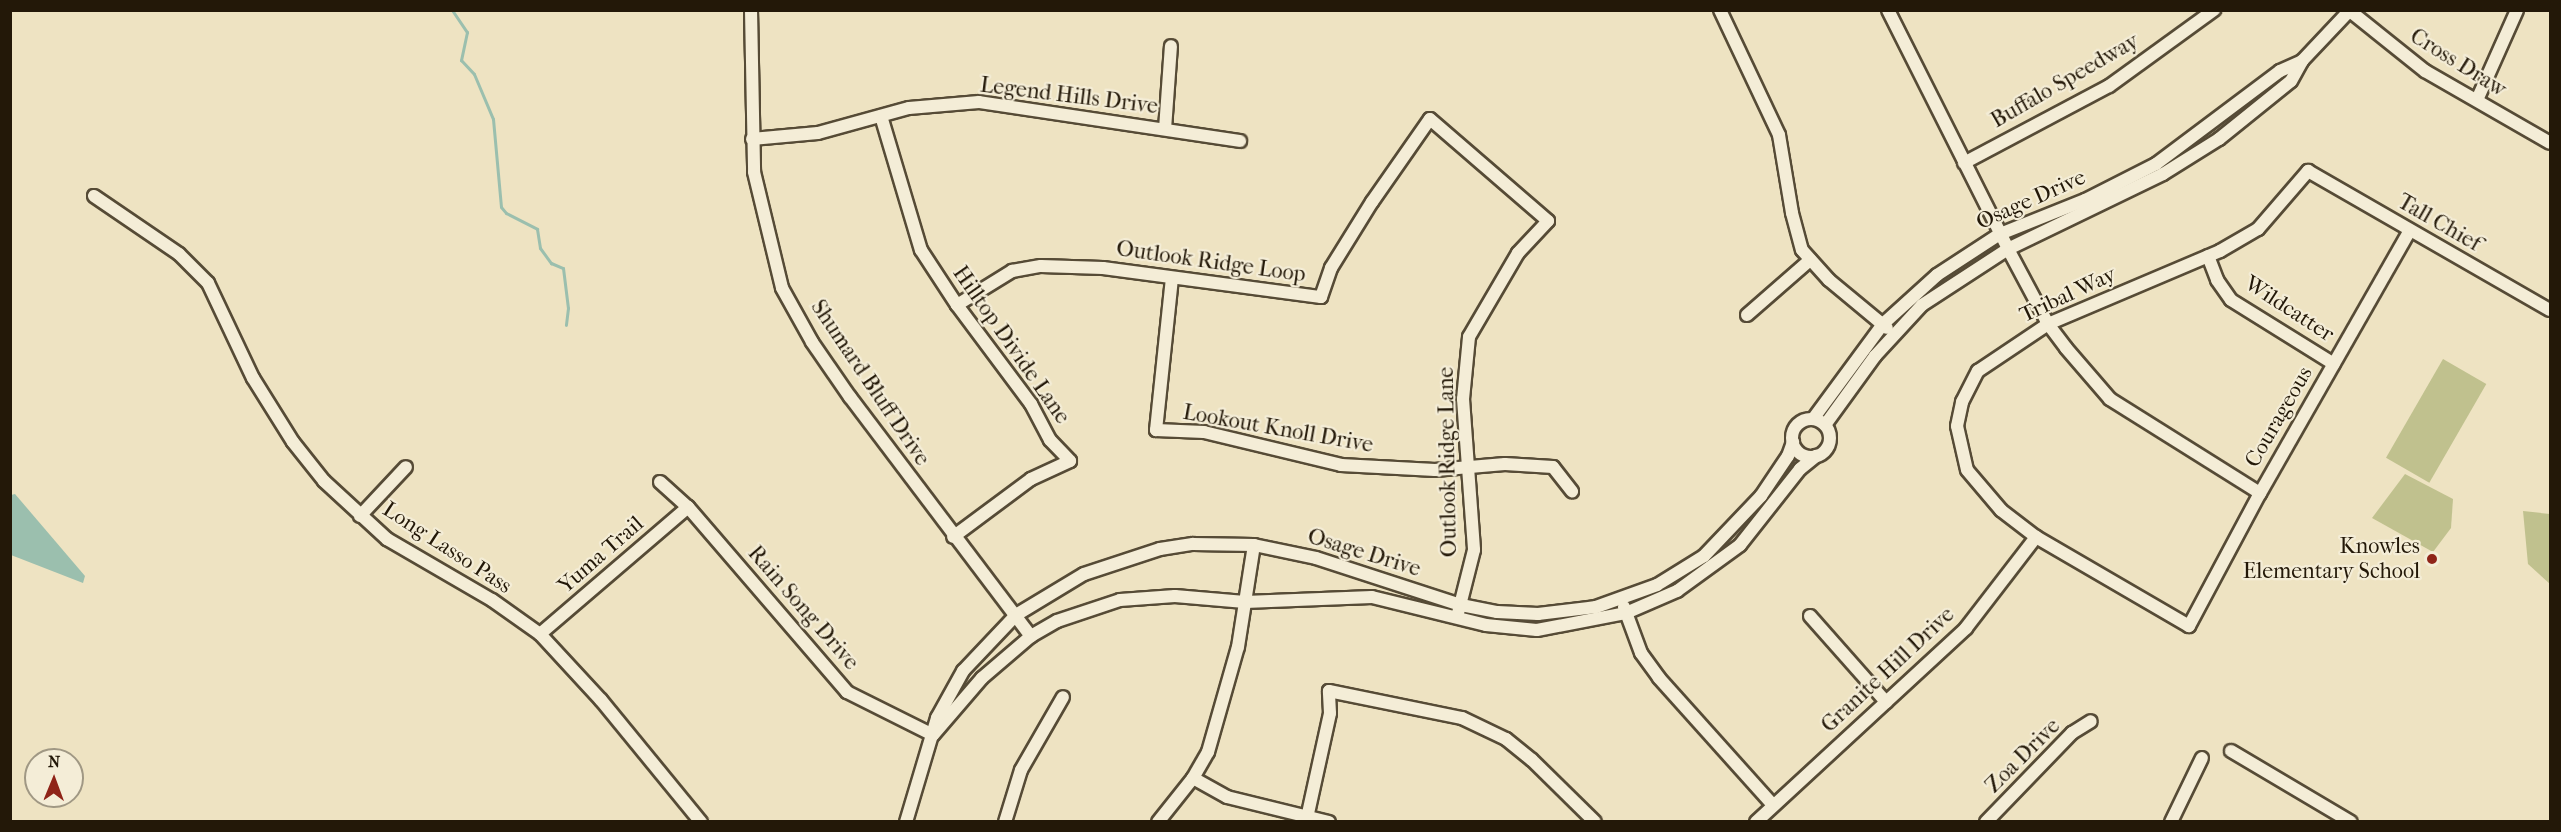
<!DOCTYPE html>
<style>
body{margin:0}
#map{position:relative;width:2561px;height:832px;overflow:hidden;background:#eee3c2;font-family:"IM FELL French Canon",serif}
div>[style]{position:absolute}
.green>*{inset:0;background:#c0c18e;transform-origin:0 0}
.water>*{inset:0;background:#9bbfae}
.stream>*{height:3px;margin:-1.5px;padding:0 1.5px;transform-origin:1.5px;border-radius:1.5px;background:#9bbfae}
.roads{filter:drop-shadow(2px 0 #564b36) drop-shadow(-2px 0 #564b36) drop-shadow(0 2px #564b36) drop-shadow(0 -2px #564b36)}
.minor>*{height:12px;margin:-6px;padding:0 6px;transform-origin:6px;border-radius:6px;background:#f4edd7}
.minor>.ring{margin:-6px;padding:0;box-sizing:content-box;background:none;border:12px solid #f4edd7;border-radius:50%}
.dots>*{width:16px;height:16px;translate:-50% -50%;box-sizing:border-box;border:3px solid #f4edd7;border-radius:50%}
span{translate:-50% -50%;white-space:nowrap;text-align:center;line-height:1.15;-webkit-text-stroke:4.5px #f4edd7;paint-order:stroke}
.street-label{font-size:22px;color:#231808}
.poi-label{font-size:22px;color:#231808}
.right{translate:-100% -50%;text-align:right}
.frame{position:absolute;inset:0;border:12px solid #231808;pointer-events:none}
.north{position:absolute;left:24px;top:748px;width:60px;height:60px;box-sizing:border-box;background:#f4edd7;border:2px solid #a09884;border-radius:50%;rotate:1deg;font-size:16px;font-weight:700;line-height:24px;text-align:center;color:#231808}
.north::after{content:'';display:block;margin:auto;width:21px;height:27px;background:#8f2418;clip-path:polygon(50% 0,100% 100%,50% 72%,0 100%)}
</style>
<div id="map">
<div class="green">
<div style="left:2443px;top:359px;width:50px;height:114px;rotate:30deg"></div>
<div style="clip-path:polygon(2405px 474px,2453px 499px,2451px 528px,2433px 552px,2372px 518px)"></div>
<div style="clip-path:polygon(2523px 511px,2550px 514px,2550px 584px,2528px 564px)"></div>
</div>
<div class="water">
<div style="clip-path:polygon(15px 494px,85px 576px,83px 583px,11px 555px,11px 495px)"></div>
</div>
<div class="stream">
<div style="left:452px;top:10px;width:27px;rotate:56deg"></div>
<div style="left:467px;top:32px;width:29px;rotate:102deg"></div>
<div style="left:461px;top:60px;width:19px;rotate:47deg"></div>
<div style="left:474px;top:74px;width:49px;rotate:67.1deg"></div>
<div style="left:493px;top:119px;width:88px;rotate:84.8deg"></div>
<div style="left:501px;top:207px;width:8px;rotate:50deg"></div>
<div style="left:506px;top:213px;width:35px;rotate:27deg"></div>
<div style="left:537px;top:229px;width:19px;rotate:81deg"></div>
<div style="left:540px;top:248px;width:19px;rotate:54deg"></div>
<div style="left:551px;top:263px;width:13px;rotate:23deg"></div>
<div style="left:563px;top:268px;width:40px;rotate:82.9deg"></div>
<div style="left:568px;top:308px;width:17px;rotate:97deg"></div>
</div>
<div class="roads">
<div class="minor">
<div style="left:751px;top:10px;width:162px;rotate:88.9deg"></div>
<div style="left:754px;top:172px;width:119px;rotate:76.4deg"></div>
<div style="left:782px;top:288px;width:62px;rotate:60.9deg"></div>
<div style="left:812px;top:342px;width:67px;rotate:55.4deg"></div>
<div style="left:850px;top:397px;width:300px;rotate:52.9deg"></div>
<div style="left:1720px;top:10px;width:138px;rotate:64.7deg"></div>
<div style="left:1779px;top:135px;width:79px;rotate:80.5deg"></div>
<div style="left:1792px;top:213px;width:38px;rotate:75deg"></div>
<div style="left:1802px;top:250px;width:40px;rotate:48deg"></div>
<div style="left:1829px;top:280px;width:75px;rotate:39.6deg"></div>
<div style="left:1888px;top:10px;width:267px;rotate:63.3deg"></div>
<div style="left:2008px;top:249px;width:85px;rotate:61.9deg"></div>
<div style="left:2048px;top:324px;width:30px;rotate:53deg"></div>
<div style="left:2066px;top:348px;width:67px;rotate:49.2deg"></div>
<div style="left:2110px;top:399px;width:177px;rotate:32.1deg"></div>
<div style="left:2350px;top:11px;width:96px;rotate:38.7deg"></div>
<div style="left:2425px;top:71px;width:144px;rotate:29.9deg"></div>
<div style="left:2477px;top:100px;width:98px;rotate:-66deg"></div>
<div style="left:881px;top:116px;width:140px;rotate:73.4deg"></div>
<div style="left:921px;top:250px;width:66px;rotate:56.8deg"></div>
<div style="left:957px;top:305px;width:124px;rotate:53.2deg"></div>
<div style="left:1031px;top:404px;width:41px;rotate:62.2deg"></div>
<div style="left:1050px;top:440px;width:29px;rotate:46deg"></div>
<div style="left:1070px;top:461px;width:43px;rotate:155.2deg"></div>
<div style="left:1031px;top:479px;width:97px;rotate:143.4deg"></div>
<div style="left:1165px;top:129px;width:83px;rotate:-85.9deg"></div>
<div style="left:752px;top:139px;width:66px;rotate:-5.2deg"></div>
<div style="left:818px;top:133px;width:94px;rotate:-15.4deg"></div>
<div style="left:909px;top:108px;width:70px;rotate:-4.9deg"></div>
<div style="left:979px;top:102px;width:264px;rotate:8.5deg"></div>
<div style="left:1964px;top:163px;width:164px;rotate:-28deg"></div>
<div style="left:2109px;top:86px;width:130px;rotate:-35.9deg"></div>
<div style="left:94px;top:196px;width:103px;rotate:34.3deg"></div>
<div style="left:179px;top:254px;width:41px;rotate:45deg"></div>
<div style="left:208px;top:283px;width:105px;rotate:64.7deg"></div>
<div style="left:253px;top:378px;width:75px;rotate:58deg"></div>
<div style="left:293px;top:442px;width:50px;rotate:51.5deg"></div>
<div style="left:324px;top:481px;width:86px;rotate:42.6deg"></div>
<div style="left:387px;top:539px;width:121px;rotate:30.2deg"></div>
<div style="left:492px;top:600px;width:59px;rotate:35.3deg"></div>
<div style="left:540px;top:634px;width:90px;rotate:47.3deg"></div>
<div style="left:601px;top:700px;width:158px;rotate:50.7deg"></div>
<div style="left:2409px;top:232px;width:301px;rotate:119.7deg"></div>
<div style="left:2260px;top:493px;width:151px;rotate:118.1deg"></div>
<div style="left:2189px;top:626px;width:177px;rotate:-149.8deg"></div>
<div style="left:2036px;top:537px;width:44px;rotate:-142.4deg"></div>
<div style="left:2001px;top:510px;width:52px;rotate:-130.4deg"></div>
<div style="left:1967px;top:470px;width:45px;rotate:-102.8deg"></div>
<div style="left:1957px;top:426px;width:25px;rotate:-78deg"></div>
<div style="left:1962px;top:402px;width:35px;rotate:-63deg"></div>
<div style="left:1978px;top:371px;width:84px;rotate:-33.9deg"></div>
<div style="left:2048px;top:324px;width:187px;rotate:-23deg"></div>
<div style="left:2220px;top:251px;width:44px;rotate:-30.1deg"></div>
<div style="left:2258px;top:229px;width:77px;rotate:-49.2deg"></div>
<div style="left:2308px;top:171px;width:279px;rotate:29.9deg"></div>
<div style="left:2208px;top:256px;width:26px;rotate:69deg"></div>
<div style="left:2217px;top:280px;width:24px;rotate:55deg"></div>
<div style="left:2231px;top:300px;width:121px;rotate:31.9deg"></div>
<div style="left:1172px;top:278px;width:153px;rotate:96deg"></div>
<div style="left:1156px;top:430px;width:48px;rotate:2.4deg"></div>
<div style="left:1204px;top:432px;width:141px;rotate:13.5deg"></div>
<div style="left:1341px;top:465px;width:94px;rotate:3deg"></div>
<div style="left:1435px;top:470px;width:70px;rotate:-4.9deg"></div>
<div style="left:1505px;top:464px;width:48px;rotate:3.6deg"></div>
<div style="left:1553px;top:467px;width:31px;rotate:52deg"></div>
<div style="left:957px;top:305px;width:65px;rotate:-31.7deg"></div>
<div style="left:1012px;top:271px;width:29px;rotate:-10deg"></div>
<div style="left:1041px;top:266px;width:62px;rotate:1.8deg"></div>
<div style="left:1103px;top:268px;width:220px;rotate:7.6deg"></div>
<div style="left:1321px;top:297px;width:31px;rotate:-71deg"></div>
<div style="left:1331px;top:268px;width:78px;rotate:-58.2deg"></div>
<div style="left:1372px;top:202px;width:101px;rotate:-55.1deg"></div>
<div style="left:1430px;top:119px;width:156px;rotate:40.8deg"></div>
<div style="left:1548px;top:221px;width:44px;rotate:133.2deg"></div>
<div style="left:1518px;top:253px;width:97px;rotate:120.3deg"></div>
<div style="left:1469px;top:337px;width:62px;rotate:95.5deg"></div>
<div style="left:1463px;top:399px;width:151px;rotate:85.8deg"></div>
<div style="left:1474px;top:550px;width:69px;rotate:104.2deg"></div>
<div style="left:1747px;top:315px;width:84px;rotate:-41.1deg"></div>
<div style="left:1813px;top:419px;width:118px;rotate:-53.6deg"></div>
<div style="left:1883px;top:324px;width:73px;rotate:-42.2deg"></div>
<div style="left:1937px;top:275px;width:75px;rotate:-33.1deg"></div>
<div style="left:2000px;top:234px;width:92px;rotate:-21.8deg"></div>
<div style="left:2085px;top:200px;width:80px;rotate:-26.9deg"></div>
<div style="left:2156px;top:164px;width:155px;rotate:-36.9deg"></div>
<div style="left:2280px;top:71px;width:24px;rotate:-24deg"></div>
<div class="ring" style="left:1792px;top:419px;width:26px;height:26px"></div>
<div style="left:1825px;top:425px;width:85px;rotate:-54.1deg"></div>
<div style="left:1875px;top:356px;width:69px;rotate:-47.3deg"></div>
<div style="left:1922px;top:305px;width:103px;rotate:-33.1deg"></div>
<div style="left:2008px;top:249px;width:172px;rotate:-25.8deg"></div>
<div style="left:2163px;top:174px;width:66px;rotate:-32deg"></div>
<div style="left:2219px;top:139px;width:92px;rotate:-38.9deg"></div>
<div style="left:2291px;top:81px;width:23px;rotate:-61deg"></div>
<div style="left:2302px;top:61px;width:70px;rotate:-46.7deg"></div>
<div style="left:660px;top:482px;width:38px;rotate:42deg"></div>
<div style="left:688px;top:507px;width:244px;rotate:49.3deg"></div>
<div style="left:847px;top:692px;width:96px;rotate:26.6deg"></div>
<div style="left:360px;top:516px;width:67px;rotate:-46.8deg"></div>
<div style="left:1624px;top:607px;width:49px;rotate:69.7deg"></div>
<div style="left:1641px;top:653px;width:31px;rotate:54deg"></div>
<div style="left:1659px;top:678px;width:171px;rotate:48.1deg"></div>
<div style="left:1810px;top:616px;width:115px;rotate:48.5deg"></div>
<div style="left:540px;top:634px;width:195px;rotate:-40.6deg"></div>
<div style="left:933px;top:735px;width:75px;rotate:-49.3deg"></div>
<div style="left:982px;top:678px;width:65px;rotate:-40.6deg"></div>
<div style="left:1031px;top:636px;width:30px;rotate:-30deg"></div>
<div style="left:1057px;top:621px;width:66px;rotate:-18.4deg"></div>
<div style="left:1120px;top:600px;width:55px;rotate:-4.2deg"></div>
<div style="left:1175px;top:596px;width:70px;rotate:4.9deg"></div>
<div style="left:1245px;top:602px;width:127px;rotate:-2.3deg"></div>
<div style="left:1372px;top:597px;width:117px;rotate:13.8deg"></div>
<div style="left:1486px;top:625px;width:51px;rotate:5.6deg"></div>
<div style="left:1537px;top:630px;width:91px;rotate:-10.8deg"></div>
<div style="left:1626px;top:613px;width:56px;rotate:-23.3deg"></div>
<div style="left:1677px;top:591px;width:78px;rotate:-36.1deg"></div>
<div style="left:1740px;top:545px;width:97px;rotate:-51.7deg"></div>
<div style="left:1800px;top:469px;width:21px;rotate:-39deg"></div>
<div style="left:2231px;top:751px;width:139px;rotate:30.6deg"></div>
<div style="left:1193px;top:778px;width:39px;rotate:29deg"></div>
<div style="left:1227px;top:797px;width:105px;rotate:13.8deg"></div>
<div style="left:1307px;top:818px;width:107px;rotate:-77.6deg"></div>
<div style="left:1330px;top:713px;width:22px;rotate:-93deg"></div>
<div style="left:1329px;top:691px;width:136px;rotate:11.5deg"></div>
<div style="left:1462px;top:718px;width:49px;rotate:25.5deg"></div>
<div style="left:1506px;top:739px;width:33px;rotate:39deg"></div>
<div style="left:1532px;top:760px;width:88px;rotate:44.5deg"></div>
<div style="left:906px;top:822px;width:109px;rotate:-73.4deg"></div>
<div style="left:937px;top:718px;width:54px;rotate:-61deg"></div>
<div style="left:963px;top:671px;width:77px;rotate:-46.6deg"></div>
<div style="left:1016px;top:615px;width:79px;rotate:-31.1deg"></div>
<div style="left:1084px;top:574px;width:80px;rotate:-18.2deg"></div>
<div style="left:1160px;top:549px;width:33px;rotate:-9deg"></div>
<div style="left:1193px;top:544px;width:61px;rotate:0.9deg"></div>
<div style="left:1254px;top:545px;width:63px;rotate:11.8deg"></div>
<div style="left:1316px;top:558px;width:152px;rotate:18deg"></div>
<div style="left:1461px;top:605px;width:37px;rotate:11deg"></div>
<div style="left:1497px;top:612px;width:41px;rotate:2.8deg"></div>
<div style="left:1538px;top:614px;width:58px;rotate:-6.9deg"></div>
<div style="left:1596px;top:607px;width:65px;rotate:-19.8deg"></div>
<div style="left:1657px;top:585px;width:55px;rotate:-31.7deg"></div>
<div style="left:1704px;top:556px;width:83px;rotate:-46.5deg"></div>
<div style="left:1761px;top:496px;width:48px;rotate:-56deg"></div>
<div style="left:1788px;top:456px;width:15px;rotate:-70deg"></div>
<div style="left:1005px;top:822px;width:54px;rotate:-72.9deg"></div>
<div style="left:1021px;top:770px;width:84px;rotate:-60.1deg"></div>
<div style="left:1158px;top:822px;width:56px;rotate:-51.5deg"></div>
<div style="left:1193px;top:778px;width:30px;rotate:-60deg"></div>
<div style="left:1208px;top:752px;width:109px;rotate:-74.1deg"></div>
<div style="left:1238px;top:647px;width:103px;rotate:-81.1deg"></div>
<div style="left:1756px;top:822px;width:286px;rotate:-42.7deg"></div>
<div style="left:1966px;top:628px;width:115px;rotate:-52.4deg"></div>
<div style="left:1986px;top:822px;width:124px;rotate:-46deg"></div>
<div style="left:2072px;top:733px;width:22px;rotate:-32deg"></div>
<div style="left:2171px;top:822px;width:71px;rotate:-64.2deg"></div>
</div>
</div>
<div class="dots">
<div style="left:2432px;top:559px;background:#8f2418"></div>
</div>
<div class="street-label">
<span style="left:2458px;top:63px;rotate:32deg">Cross Draw</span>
<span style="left:2065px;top:81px;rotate:-30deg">Buffalo Speedway</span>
<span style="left:1069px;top:96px;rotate:7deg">Legend Hills Drive</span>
<span style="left:2031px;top:200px;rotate:-24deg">Osage Drive</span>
<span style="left:2439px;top:223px;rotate:30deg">Tall Chief</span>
<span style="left:1211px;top:262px;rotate:8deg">Outlook Ridge Loop</span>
<span style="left:2068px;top:295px;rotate:-25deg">Tribal Way</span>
<span style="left:2289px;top:309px;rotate:33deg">Wildcatter</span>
<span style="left:1011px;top:345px;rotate:55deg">Hilltop Divide Lane</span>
<span style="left:870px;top:383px;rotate:56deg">Shumard Bluff Drive</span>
<span style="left:2279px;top:417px;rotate:-60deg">Courageous</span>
<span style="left:1278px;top:429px;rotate:10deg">Lookout Knoll Drive</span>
<span style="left:1448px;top:462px;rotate:-91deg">Outlook Ridge Lane</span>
<span style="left:447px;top:548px;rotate:33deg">Long Lasso Pass</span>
<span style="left:1364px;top:553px;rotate:17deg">Osage Drive</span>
<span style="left:601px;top:555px;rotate:-41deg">Yuma Trail</span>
<span style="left:803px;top:608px;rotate:49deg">Rain Song Drive</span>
<span style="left:1888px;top:670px;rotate:-43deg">Granite Hill Drive</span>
<span style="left:2023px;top:756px;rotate:-45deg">Zoa Drive</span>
</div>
<div class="poi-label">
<span class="right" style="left:2420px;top:559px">Knowles<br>Elementary School</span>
</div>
<div class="frame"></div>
<div class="north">N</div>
</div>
